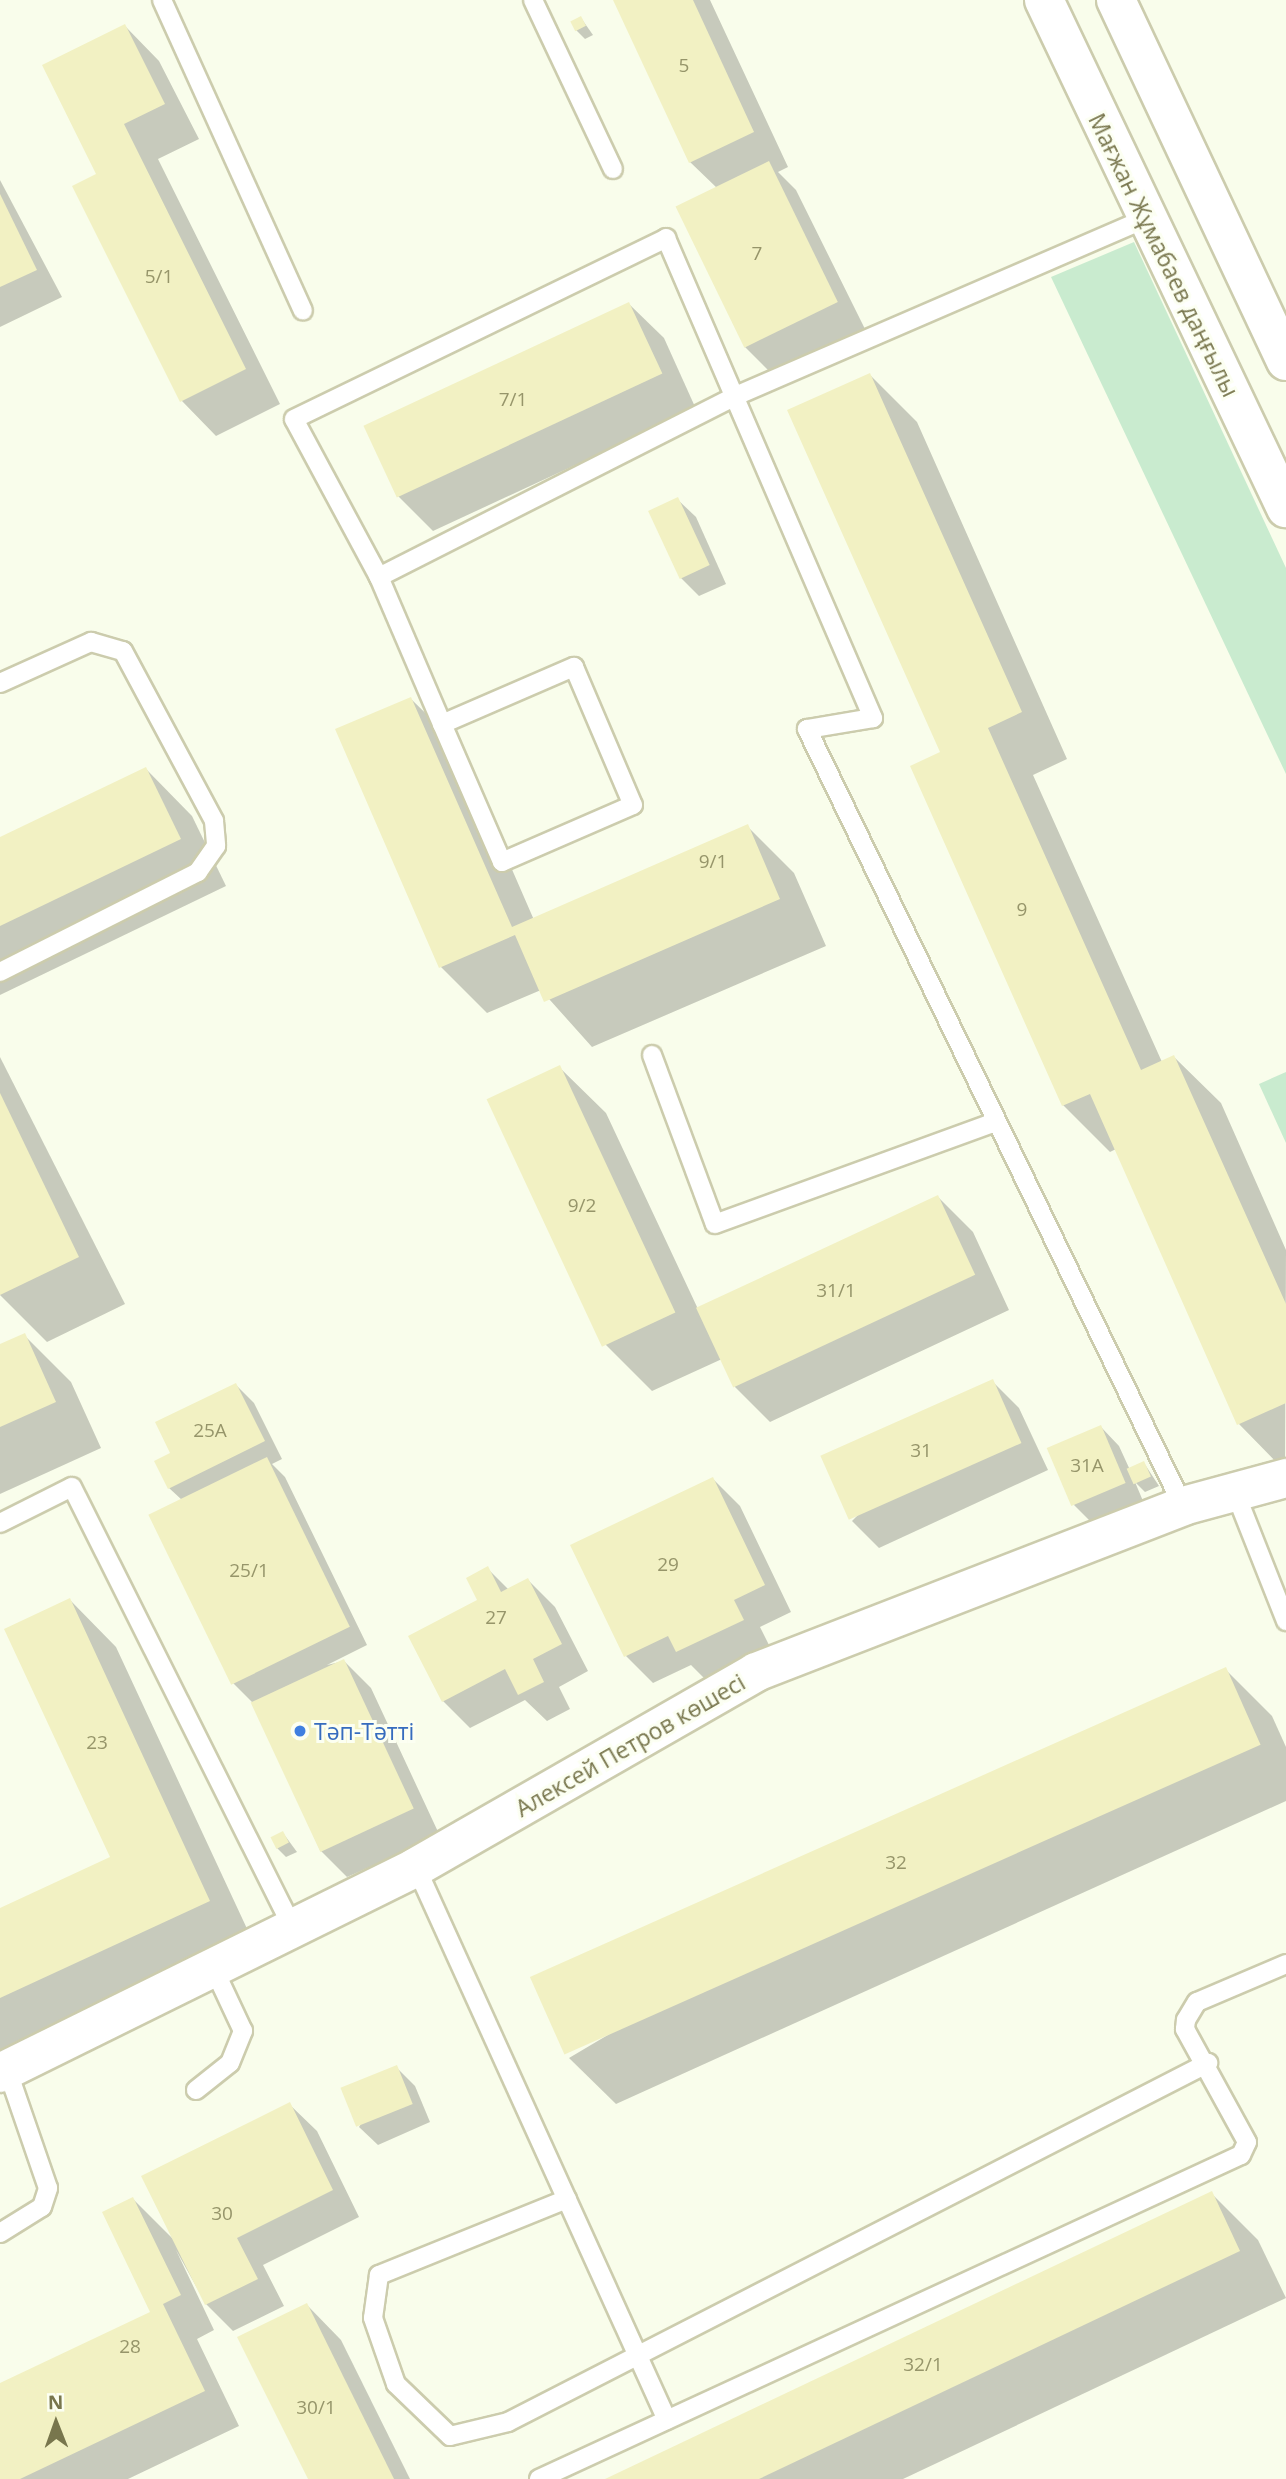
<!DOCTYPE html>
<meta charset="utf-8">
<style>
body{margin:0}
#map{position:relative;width:1286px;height:2479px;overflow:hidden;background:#f9fdeb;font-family:"Open Sans",sans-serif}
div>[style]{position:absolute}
.green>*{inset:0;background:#c9ebcf}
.shadow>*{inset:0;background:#0003}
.building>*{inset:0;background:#f2f1c3;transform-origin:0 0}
.roads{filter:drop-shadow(2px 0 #ccccad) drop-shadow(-2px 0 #ccccad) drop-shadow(0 2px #ccccad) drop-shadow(0 -2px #ccccad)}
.service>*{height:18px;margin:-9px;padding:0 9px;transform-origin:9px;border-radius:9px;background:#fff}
.tertiary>*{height:38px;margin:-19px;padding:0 19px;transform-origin:19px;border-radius:19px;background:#fff}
.secondary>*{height:38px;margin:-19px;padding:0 19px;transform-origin:19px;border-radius:19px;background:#fff}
.dots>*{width:19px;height:19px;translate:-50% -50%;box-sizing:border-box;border:4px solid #fcfff2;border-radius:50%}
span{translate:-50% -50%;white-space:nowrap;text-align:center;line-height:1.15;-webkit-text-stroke:6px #fcfff2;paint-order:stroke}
.number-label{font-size:19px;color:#96956a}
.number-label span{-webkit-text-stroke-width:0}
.street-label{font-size:23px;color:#78764d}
.shop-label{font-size:23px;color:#366cbe}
.left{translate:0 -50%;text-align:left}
.north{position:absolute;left:21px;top:2388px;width:70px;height:70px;-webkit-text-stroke:5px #fcfff2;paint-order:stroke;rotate:359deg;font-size:19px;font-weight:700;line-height:28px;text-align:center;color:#78764d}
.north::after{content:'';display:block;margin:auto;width:24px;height:32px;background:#78764d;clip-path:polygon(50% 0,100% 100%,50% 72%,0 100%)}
</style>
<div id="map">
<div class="green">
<div style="clip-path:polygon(1134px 242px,1286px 568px,1286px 774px,1051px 277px)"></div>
<div style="clip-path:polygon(1286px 1072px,1286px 1143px,1259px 1084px)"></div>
</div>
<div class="shadow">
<div style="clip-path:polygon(615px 0,710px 0,788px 167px,778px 172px,796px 190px,865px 329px,772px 374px,745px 347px,717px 188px,690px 162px)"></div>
<div style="clip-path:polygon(581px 18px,593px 35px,585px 39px,576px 30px)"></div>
<div style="clip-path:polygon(125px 26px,159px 61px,199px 139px,158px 159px,280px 404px,216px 436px,182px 401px,98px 174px)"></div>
<div style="clip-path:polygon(0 180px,62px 297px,0 327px)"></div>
<div style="clip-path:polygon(629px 304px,664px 338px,696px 409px,433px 531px,398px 496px)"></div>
<div style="clip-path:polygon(870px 375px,917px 422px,1067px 759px,1033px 775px,1162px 1062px,1174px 1057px,1221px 1103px,1286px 1250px,1285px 1471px,1239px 1424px,1116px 1149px,1110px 1152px,1063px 1105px,942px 753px)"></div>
<div style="clip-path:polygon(677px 499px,696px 517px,726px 584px,699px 596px,681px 578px)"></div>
<div style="clip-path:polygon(411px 699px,458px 745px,534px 920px,748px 827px,794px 873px,826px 946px,592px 1047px,541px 990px,487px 1013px,441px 967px)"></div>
<div style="clip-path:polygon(146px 769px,192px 816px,226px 886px,0 995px,0 839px)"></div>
<div style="clip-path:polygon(0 1057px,125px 1304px,47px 1342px,0 1295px)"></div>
<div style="clip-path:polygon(559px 1067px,606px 1113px,698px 1309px,938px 1197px,973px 1232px,1009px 1310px,770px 1422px,735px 1387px,722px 1359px,652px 1391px,606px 1345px)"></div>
<div style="clip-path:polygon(24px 1335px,71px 1382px,101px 1448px,0 1494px,0 1346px)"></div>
<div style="clip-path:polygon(992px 1381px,1019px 1408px,1048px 1470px,879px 1548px,852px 1521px)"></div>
<div style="clip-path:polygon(236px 1385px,254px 1403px,282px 1459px,272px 1464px,285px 1477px,367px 1645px,327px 1665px,344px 1661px,371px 1688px,440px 1836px,347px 1877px,320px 1850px,252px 1702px,233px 1683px,182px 1500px,169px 1488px,172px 1454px)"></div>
<div style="clip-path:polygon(1101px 1427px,1119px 1446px,1130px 1470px,1144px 1463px,1159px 1486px,1145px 1492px,1135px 1482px,1143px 1501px,1092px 1523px,1074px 1505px)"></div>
<div style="clip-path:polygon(713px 1479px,740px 1506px,791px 1612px,760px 1627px,770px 1647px,704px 1678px,691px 1665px,653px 1683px,626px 1656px)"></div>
<div style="clip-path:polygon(488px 1569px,509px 1590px,528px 1580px,555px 1607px,588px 1671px,559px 1687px,570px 1709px,547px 1721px,525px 1700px,470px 1728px,443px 1701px)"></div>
<div style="clip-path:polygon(70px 1600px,116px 1647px,256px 1948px,0 2066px,0 1910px,112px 1858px)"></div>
<div style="clip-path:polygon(1225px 1669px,1272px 1716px,1286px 1747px,1286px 1801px,616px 2104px,569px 2058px)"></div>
<div style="clip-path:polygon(283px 1833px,297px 1852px,286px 1857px,277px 1848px)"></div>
<div style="clip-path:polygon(396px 2067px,415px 2086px,430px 2122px,378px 2145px,359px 2127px)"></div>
<div style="clip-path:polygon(289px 2104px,317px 2131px,359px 2217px,263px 2265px,284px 2306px,233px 2331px,206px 2304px,176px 2250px,214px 2330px,197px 2339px,239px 2426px,128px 2479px,0 2479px,0 2385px,152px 2313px,133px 2199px,173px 2239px)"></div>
<div style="clip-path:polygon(1211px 2193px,1258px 2240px,1286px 2298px,903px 2479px,610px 2479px)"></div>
<div style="clip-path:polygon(307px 2305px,341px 2340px,410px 2479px,310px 2479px)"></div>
</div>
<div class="building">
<div style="clip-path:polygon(613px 0,693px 0,754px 132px,689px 163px)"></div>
<div style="left:581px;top:16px;width:11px;height:12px;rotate:63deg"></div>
<div style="clip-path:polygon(125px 24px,165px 104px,124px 124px,246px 369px,180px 402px,72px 186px,96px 174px,42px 65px)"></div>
<div style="left:769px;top:161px;width:157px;height:104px;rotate:64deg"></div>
<div style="clip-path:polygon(0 194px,37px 270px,0 287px)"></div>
<div style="left:629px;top:302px;width:79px;height:293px;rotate:65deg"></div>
<div style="clip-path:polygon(870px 373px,1022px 712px,988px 728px,1141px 1070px,1174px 1055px,1286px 1304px,1286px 1403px,1237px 1425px,1090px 1094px,1062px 1106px,910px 766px,940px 752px,787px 410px)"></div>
<div style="left:678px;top:497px;width:75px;height:33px;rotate:65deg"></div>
<div style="clip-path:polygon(411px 697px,512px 927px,748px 824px,780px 899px,544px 1002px,515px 935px,439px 968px,335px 729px)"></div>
<div style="clip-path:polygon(146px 767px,181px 839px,0 926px,0 837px)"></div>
<div style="left:560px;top:1065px;width:273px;height:81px;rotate:65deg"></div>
<div style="clip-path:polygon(0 1093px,79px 1257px,0 1295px)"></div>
<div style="left:938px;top:1195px;width:88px;height:267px;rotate:65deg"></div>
<div style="clip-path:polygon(25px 1333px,56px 1402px,0 1427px,0 1344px)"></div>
<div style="left:993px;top:1379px;width:70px;height:189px;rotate:66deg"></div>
<div style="clip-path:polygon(236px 1383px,265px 1441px,168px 1489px,154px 1461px,170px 1453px,155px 1422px)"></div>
<div style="left:1101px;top:1425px;width:63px;height:59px;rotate:67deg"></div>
<div style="left:267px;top:1457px;width:189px;height:132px;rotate:64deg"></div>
<div style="left:1144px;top:1461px;width:17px;height:19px;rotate:66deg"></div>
<div style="clip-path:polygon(713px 1477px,765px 1585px,734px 1600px,744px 1620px,676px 1652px,668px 1636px,624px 1657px,570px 1545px)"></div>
<div style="clip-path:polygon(488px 1566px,501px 1592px,528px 1578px,562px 1644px,533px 1659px,544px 1682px,518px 1695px,505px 1669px,442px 1702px,408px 1636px,477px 1600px,466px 1578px)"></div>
<div style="clip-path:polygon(70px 1598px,210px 1901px,0 1998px,0 1908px,110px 1857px,4px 1629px)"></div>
<div style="left:344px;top:1659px;width:165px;height:103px;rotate:65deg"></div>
<div style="left:1226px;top:1667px;width:85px;height:762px;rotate:66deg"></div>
<div style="left:283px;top:1831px;width:13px;height:14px;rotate:63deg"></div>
<div style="left:397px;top:2065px;width:42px;height:61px;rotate:68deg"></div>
<div style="clip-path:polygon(290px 2102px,333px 2190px,237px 2238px,258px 2279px,205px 2305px,141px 2176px)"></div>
<div style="clip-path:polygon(1212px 2191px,1240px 2251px,759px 2479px,605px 2479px)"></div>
<div style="clip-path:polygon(133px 2197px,181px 2295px,163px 2304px,205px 2391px,20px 2479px,0 2479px,0 2383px,150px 2312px,102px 2212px)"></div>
<div style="clip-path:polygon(307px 2303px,394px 2479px,308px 2479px,237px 2337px)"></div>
</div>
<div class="roads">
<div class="service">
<div style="left:162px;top:0;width:341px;rotate:65.6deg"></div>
<div style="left:533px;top:0;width:187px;rotate:64.7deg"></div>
<div style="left:379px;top:577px;width:402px;rotate:-26.9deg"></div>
<div style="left:738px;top:395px;width:443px;rotate:-23.4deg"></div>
<div style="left:0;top:683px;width:100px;rotate:-24.3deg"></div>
<div style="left:91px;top:642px;width:33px;rotate:16deg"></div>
<div style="left:123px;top:651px;width:193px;rotate:61.8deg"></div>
<div style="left:214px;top:821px;width:25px;rotate:85deg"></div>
<div style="left:216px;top:846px;width:32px;rotate:125deg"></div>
<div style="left:198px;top:872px;width:222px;rotate:153.2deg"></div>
<div style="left:442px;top:724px;width:144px;rotate:-23.4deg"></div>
<div style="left:574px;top:667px;width:150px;rotate:66.9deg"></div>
<div style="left:633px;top:805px;width:143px;rotate:156.5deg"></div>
<div style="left:502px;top:862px;width:150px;rotate:-113.5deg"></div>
<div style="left:442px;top:724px;width:160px;rotate:-113.2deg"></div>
<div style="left:379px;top:577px;width:179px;rotate:-118.3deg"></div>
<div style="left:294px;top:419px;width:414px;rotate:-25.9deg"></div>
<div style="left:666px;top:238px;width:523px;rotate:66.67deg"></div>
<div style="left:873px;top:718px;width:67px;rotate:170.5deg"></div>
<div style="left:807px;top:729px;width:863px;rotate:64.18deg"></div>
<div style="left:652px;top:1055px;width:180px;rotate:69.6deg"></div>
<div style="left:715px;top:1224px;width:296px;rotate:-20deg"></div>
<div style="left:1235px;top:1492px;width:139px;rotate:68.4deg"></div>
<div style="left:0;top:1523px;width:80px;rotate:-26.6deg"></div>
<div style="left:72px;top:1487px;width:493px;rotate:63.4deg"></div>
<div style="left:416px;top:1867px;width:607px;rotate:65.59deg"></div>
<div style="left:196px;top:2090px;width:43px;rotate:-38.5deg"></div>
<div style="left:230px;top:2063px;width:35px;rotate:-68deg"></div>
<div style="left:243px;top:2031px;width:71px;rotate:-115.1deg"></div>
<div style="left:567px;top:2199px;width:203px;rotate:158deg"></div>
<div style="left:379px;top:2275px;width:43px;rotate:97.9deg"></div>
<div style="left:373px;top:2318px;width:70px;rotate:70.8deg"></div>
<div style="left:396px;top:2384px;width:75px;rotate:43.9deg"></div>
<div style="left:450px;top:2436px;width:60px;rotate:-13.6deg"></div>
<div style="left:508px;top:2422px;width:787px;rotate:-27.15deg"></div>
<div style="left:0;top:2233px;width:49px;rotate:-31.8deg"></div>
<div style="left:42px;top:2207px;width:20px;rotate:-72deg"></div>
<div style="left:48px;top:2188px;width:126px;rotate:-109deg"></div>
<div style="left:539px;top:2479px;width:773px;rotate:-24.78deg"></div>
<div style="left:1241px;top:2155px;width:14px;rotate:-65deg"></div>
<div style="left:1247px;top:2142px;width:129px;rotate:-118.8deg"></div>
<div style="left:1185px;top:2029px;width:9px;rotate:-84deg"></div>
<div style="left:1186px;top:2020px;width:21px;rotate:-59deg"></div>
<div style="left:1197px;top:2002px;width:97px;rotate:-23.1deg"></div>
</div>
<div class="tertiary">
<div style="left:0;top:2073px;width:464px;rotate:-26.3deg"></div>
<div style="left:416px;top:1867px;width:392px;rotate:-29.8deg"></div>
<div style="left:756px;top:1672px;width:458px;rotate:-21.2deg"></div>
<div style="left:1183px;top:1506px;width:107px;rotate:-15.2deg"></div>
</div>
<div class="secondary">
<div style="left:1044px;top:0;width:563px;rotate:64.53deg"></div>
<div style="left:1116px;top:0;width:399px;rotate:64.8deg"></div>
</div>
</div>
<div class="dots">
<div style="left:300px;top:1731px;background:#3f7fe0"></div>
</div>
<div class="number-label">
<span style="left:684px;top:66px">5</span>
<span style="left:757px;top:254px">7</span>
<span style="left:159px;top:277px">5/1</span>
<span style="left:513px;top:400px">7/1</span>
<span style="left:713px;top:862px">9/1</span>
<span style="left:1022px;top:910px">9</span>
<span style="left:582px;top:1206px">9/2</span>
<span style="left:836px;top:1291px">31/1</span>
<span style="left:210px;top:1431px">25А</span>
<span style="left:921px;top:1451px">31</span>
<span style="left:1087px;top:1466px">31А</span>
<span style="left:668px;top:1565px">29</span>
<span style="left:249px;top:1571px">25/1</span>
<span style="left:496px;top:1618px">27</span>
<span style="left:97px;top:1743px">23</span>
<span style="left:896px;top:1863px">32</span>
<span style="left:222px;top:2214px">30</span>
<span style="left:130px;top:2347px">28</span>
<span style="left:923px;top:2365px">32/1</span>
<span style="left:316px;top:2408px">30/1</span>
</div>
<div class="street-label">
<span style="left:1164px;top:255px;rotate:64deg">Мағжан Жұмабаев даңғылы</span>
<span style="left:630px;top:1745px;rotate:-30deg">Алексей Петров көшесі</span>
</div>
<div class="shop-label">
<span class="left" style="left:314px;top:1731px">Тәп-Тәтті</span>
</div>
<div class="north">N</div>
</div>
